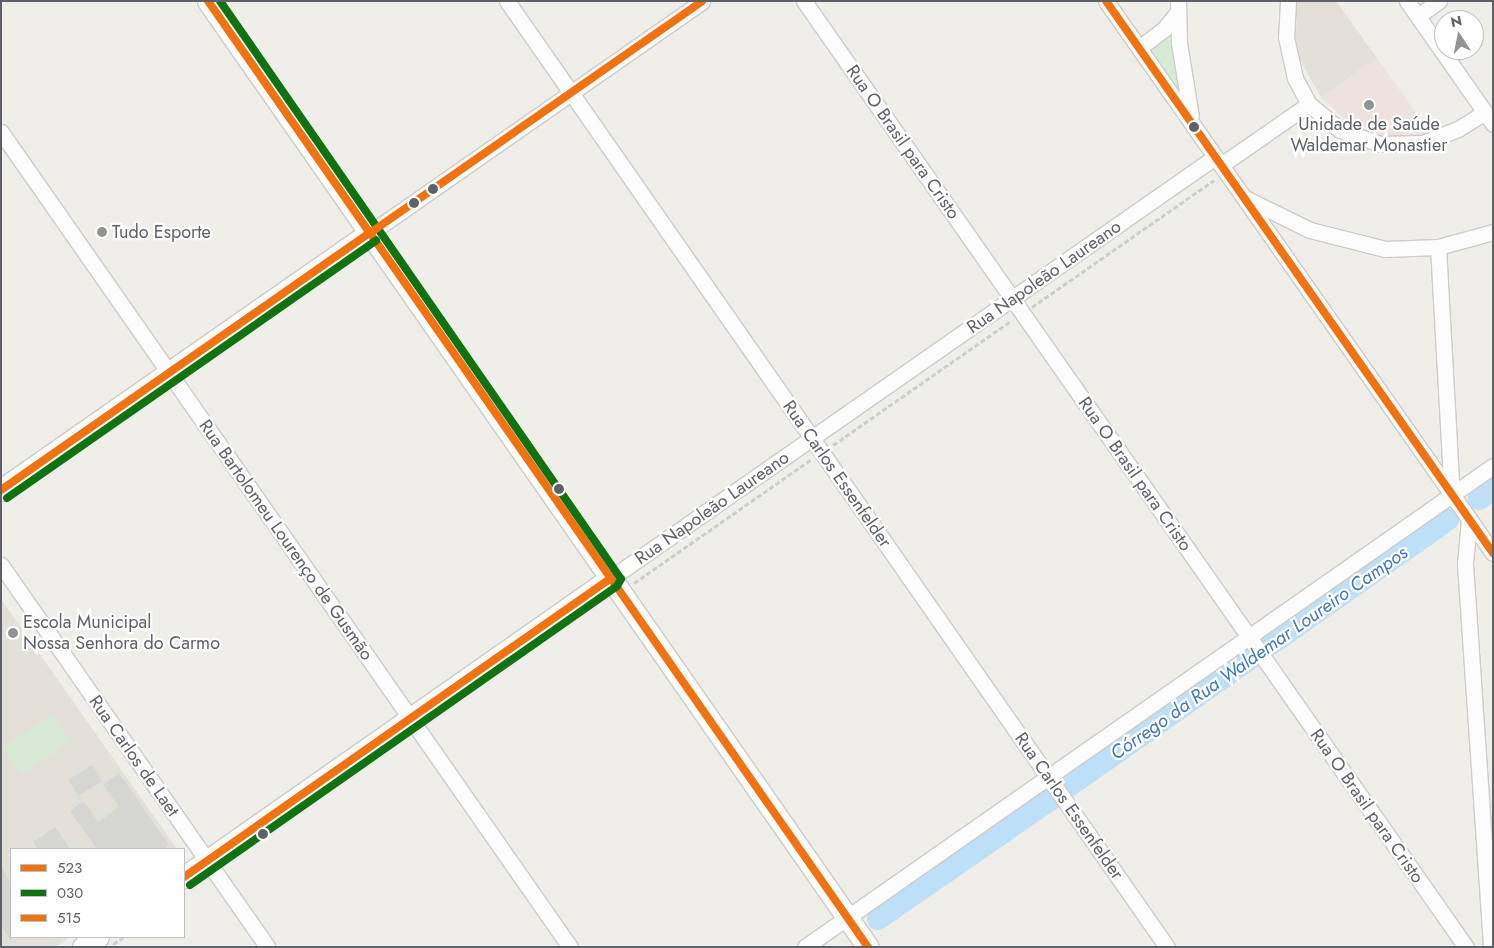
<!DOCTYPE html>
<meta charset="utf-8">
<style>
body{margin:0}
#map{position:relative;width:1494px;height:948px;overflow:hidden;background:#efeee9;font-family:Jost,sans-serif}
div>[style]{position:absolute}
.education>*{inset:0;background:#e2e0d9}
.medical>*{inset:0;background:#eee2de}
.green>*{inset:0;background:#d7ebd4;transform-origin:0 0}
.river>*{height:22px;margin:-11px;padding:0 11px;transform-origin:11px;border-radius:11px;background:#bedff8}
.building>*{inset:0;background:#d5d5d2;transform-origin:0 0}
.path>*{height:2.5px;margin-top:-1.25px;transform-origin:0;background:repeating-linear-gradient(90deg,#cacfcb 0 5px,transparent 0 7.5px)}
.roads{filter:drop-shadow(1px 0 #cccccb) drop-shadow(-1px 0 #cccccb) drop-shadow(0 1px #cccccb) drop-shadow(0 -1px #cccccb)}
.street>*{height:15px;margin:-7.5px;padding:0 7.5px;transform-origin:7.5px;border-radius:7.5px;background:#fdfcfc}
.secondary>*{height:21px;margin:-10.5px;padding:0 10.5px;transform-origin:10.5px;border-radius:10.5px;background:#fdfcfc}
.bus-1>*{height:8px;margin:-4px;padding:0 4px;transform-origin:4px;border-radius:4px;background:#f17210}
.bus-2>*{height:8px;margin:-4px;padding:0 4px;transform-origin:4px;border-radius:4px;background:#107210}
.bus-3>*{height:8px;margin:-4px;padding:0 4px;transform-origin:4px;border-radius:4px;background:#f17210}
.dots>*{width:14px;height:14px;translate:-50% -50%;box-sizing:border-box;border:2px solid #fff;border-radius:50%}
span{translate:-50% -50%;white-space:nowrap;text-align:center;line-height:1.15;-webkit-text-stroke:4.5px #fff;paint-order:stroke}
.poi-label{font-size:18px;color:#5e6268}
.left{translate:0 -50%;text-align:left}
.street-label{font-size:18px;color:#5e6268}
.water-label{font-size:19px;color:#3f78b8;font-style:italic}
.frame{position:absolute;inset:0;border:2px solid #5e6268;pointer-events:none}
.legend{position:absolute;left:10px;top:848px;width:175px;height:90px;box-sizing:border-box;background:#fff;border:1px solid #bfc0c3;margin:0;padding:6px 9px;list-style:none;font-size:15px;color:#5e6268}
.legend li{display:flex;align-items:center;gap:10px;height:25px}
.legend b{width:25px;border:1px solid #bfc0c3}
.north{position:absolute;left:1434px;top:10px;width:50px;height:50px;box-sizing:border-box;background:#fff;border:1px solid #bfc0c3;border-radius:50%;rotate:349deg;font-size:14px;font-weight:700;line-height:20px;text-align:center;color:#5e6268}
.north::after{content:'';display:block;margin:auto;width:18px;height:22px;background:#919395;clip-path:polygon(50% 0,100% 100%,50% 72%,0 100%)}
</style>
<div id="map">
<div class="education">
<div style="clip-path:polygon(1297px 1px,1336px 1px,1377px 58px,1321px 97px,1300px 60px,1296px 39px)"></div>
<div style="clip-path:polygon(1px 599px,177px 849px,11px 849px,11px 937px,70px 937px,55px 947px,1px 947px)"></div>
</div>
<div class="medical">
<div style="clip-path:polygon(1377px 58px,1431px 134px,1411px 139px,1369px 134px,1351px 126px,1321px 97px)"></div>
</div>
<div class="green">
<div style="clip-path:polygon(1171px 29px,1181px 93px,1151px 49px)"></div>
<div style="left:52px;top:715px;width:32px;height:59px;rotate:56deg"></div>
</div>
<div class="river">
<div style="left:1479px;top:499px;width:17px;rotate:-36deg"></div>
<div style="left:1069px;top:786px;width:463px;rotate:-35.1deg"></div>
<div style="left:878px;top:919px;width:213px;rotate:-34.7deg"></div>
</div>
<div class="building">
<div style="left:92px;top:765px;width:19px;height:28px;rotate:58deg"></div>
<div style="clip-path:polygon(119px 773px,169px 845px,164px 849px,97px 849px,70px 811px,84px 801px,98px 822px,119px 807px,103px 785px)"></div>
<div style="clip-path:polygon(55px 827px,70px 849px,38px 849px,33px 842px)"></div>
<div style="clip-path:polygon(1px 867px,11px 883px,11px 941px,1px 925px)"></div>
</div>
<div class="path">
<div style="left:1032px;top:307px;width:222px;rotate:-34.9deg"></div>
<div style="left:833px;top:445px;width:217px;rotate:-34.9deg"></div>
<div style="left:634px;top:583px;width:217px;rotate:-34.9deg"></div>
<div style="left:113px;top:944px;width:13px;rotate:-32deg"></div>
</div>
<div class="roads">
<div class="street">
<div style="left:507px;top:1px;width:1153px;rotate:55.1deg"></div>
<div style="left:804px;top:1px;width:1155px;rotate:55.02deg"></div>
<div style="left:1106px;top:1px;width:674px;rotate:54.97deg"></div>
<div style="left:1178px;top:1px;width:42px;rotate:88.6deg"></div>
<div style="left:1179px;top:43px;width:74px;rotate:80.7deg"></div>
<div style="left:1288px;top:1px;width:36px;rotate:93deg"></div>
<div style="left:1286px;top:37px;width:42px;rotate:77.6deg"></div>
<div style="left:1295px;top:78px;width:30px;rotate:62deg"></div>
<div style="left:1309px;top:104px;width:40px;rotate:40deg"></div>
<div style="left:1340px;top:130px;width:42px;rotate:19.3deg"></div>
<div style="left:1380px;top:144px;width:43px;rotate:-1.3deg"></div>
<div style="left:1423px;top:143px;width:38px;rotate:-22deg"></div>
<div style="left:1458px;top:129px;width:32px;rotate:-32deg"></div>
<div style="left:1407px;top:1px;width:150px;rotate:55deg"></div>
<div style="left:1418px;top:16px;width:26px;rotate:-36deg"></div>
<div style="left:1139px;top:48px;width:31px;rotate:-37deg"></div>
<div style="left:1164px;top:29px;width:22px;rotate:-51deg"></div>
<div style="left:1px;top:132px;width:994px;rotate:55.08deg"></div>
<div style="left:1221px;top:165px;width:107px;rotate:-34.7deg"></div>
<div style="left:1247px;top:199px;width:70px;rotate:26.2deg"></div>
<div style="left:1310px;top:230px;width:77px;rotate:14.2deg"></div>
<div style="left:1385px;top:249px;width:53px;rotate:-2.2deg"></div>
<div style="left:1438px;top:247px;width:57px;rotate:-15.3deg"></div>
<div style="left:370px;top:233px;width:405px;rotate:-34.9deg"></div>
<div style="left:1438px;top:247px;width:248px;rotate:86.8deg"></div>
<div style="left:1469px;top:520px;width:44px;rotate:95.2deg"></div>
<div style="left:1465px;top:564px;width:384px;rotate:86.1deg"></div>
<div style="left:1px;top:565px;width:465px;rotate:55.1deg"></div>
<div style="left:611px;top:578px;width:736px;rotate:-34.88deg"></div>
<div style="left:805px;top:947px;width:839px;rotate:-34.96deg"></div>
</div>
<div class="secondary">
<div style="left:208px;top:1px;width:1153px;rotate:55.1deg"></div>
<div style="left:1px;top:490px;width:450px;rotate:-34.9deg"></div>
<div style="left:184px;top:877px;width:521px;rotate:-35deg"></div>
<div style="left:83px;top:947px;width:18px;rotate:-34deg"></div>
</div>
</div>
<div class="bus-1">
<div style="left:1px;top:490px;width:450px;rotate:-34.9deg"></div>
<div style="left:370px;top:233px;width:871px;rotate:55.11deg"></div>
<div style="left:184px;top:877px;width:521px;rotate:-35deg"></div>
</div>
<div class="bus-2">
<div style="left:7px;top:498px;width:450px;rotate:-34.9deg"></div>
<div style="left:190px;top:885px;width:521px;rotate:-35deg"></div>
<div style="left:617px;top:586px;width:8px;rotate:-60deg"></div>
<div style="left:621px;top:579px;width:703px;rotate:-124.75deg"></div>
</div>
<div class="bus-3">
<div style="left:208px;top:1px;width:283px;rotate:55.1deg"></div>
<div style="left:370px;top:233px;width:405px;rotate:-34.9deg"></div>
<div style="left:1106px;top:1px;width:674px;rotate:54.97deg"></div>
</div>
<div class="dots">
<div style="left:1369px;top:105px;background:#919395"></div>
<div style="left:1194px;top:127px;background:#5e6268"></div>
<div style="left:433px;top:189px;background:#5e6268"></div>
<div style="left:414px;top:203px;background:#5e6268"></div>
<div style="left:102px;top:232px;background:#919395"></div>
<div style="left:559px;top:489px;background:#5e6268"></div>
<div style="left:13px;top:633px;background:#919395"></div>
<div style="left:263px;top:834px;background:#5e6268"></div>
</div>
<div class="poi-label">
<span style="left:1369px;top:135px">Unidade de Saúde<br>Waldemar Monastier</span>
<span class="left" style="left:112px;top:232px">Tudo Esporte</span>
<span class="left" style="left:23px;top:633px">Escola Municipal<br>Nossa Senhora do Carmo</span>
</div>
<div class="street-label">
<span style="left:903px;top:142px;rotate:55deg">Rua O Brasil para Cristo</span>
<span style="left:1044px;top:277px;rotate:-35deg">Rua Napoleão Laureano</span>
<span style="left:837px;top:474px;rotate:55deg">Rua Carlos Essenfelder</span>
<span style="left:1135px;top:474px;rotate:55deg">Rua O Brasil para Cristo</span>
<span style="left:712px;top:508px;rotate:-35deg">Rua Napoleão Laureano</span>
<span style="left:286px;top:540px;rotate:55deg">Rua Bartolomeu Lourenço de Gusmão</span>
<span style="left:134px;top:756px;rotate:55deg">Rua Carlos de Laet</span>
<span style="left:1069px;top:806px;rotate:55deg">Rua Carlos Essenfelder</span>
<span style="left:1367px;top:806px;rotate:55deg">Rua O Brasil para Cristo</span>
</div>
<div class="water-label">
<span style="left:1259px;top:653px;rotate:-35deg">Córrego da Rua Waldemar Loureiro Campos</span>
</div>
<div class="frame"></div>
<ul class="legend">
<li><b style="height:6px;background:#f17210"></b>523</li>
<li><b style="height:6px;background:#107210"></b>030</li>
<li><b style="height:6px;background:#f17210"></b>515</li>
</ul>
<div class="north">N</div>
</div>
